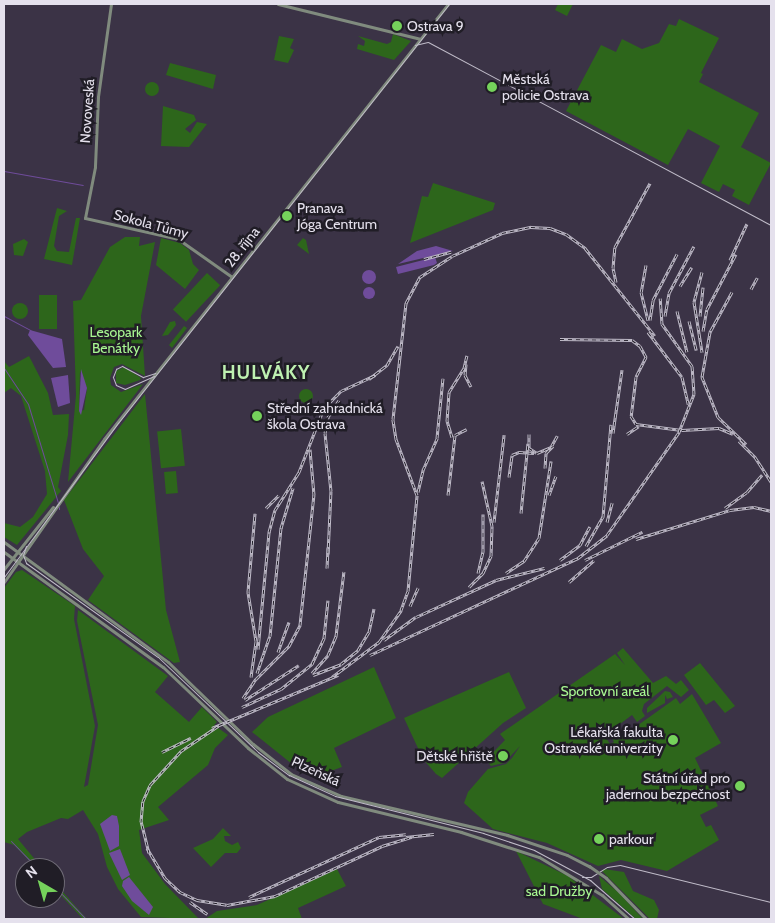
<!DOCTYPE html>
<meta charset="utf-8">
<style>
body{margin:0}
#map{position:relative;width:775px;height:923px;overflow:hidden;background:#3b3346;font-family:Cabin,sans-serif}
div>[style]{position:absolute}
.green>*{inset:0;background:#2d661b;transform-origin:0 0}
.round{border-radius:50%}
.water>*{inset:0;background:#6f4c9b}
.stream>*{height:1px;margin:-0.5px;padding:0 0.5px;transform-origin:0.5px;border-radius:0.5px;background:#6f4c9b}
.secondary>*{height:3px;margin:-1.5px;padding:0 1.5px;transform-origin:1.5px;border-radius:1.5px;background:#808b7e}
.tram>*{height:1px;margin:-0.5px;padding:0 0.5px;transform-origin:0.5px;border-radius:0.5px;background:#c0bcc9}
.rail>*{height:3px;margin-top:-1.5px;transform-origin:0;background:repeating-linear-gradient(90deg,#201d26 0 4px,#c0bcc9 0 8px);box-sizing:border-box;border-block:1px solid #c0bcc9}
.secondary-bridge>*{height:3px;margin:-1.5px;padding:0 1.5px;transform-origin:1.5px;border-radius:1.5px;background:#808b7e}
.dots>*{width:14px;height:14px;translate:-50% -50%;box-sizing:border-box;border:2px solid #201d26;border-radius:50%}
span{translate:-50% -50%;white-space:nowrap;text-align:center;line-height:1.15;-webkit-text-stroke:5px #201d26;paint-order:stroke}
.poi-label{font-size:14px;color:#e5e1ed}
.left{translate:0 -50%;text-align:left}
.right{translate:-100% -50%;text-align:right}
.street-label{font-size:14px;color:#e5e1ed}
.park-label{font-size:14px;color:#a8f892}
.district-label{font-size:19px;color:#bef1b1;font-weight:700;letter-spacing:1px}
.frame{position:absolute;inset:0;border:5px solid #e5e1ed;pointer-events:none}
.north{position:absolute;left:15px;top:858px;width:50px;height:50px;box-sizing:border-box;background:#201d26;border:1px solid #6f6b76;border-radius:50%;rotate:322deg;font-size:14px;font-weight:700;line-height:20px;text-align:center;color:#e5e1ed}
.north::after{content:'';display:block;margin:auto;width:18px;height:22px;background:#75d25b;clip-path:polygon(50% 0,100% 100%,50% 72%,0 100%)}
</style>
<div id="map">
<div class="green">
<div style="clip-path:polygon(558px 4px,573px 4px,567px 16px,555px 10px)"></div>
<div style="clip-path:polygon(679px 19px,719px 38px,701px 73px,703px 74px,699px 82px,759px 113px,741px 147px,771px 163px,749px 205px,732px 196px,735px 190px,723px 184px,719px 192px,701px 183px,720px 146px,688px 129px,668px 165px,566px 111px,601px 45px,616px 52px,622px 39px,642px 49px,659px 43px,669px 24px,676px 26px)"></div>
<div style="clip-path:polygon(393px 34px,411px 41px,394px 60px,357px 49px,358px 44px,364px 46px,365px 41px,358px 36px,387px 44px,391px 42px)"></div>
<div style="clip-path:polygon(279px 36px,294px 39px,290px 48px,294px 50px,288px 63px,274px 60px)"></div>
<div style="clip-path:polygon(170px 63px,216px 75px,213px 89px,166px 75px)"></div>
<div class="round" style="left:145px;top:82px;width:14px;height:14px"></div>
<div style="clip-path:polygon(163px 106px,194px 115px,196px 120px,185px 129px,190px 133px,197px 122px,207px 124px,189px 147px,161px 146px)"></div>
<div style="clip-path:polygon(433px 183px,495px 203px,493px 210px,410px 243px,422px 196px,428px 197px)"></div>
<div style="clip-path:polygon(57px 208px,67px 211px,59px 216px,54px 246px,57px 251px,69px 252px,76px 218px,80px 218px,72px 265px,44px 259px)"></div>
<div style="clip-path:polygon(evenodd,125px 237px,140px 237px,139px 246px,155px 242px,141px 316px,145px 376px,122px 364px,114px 367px,110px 378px,111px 385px,121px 392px,143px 384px,68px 482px,76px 395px,73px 301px,81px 300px,110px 247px,125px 237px,80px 371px,87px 388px,84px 410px,79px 411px,80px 371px)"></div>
<div style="clip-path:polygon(161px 238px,180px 243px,189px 250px,193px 264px,199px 270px,185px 289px,156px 265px)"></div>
<div style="clip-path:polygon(303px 238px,306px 240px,309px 254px,297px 245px)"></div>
<div style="clip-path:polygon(24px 239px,28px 242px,23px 256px,14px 255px,13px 244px)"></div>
<div style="left:207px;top:273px;width:18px;height:50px;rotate:43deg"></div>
<div style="left:39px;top:295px;width:18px;height:34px"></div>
<div class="round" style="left:12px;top:303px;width:16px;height:16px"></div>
<div style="clip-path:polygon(175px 321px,176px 325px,168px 335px,162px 336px,170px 322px)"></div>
<div style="clip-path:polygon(184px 326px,187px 328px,172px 348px,169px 345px)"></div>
<div style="clip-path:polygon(29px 356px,48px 393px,53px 415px,69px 414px,68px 435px,58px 487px,61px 491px,17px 545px,4px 537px,4px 523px,20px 527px,33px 517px,47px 494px,45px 471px,21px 396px,11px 388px,4px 393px,4px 361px,9px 367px)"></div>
<div style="clip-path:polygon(124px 367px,141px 378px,140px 380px,125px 385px,116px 383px,116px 371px)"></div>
<div class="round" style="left:299px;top:389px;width:14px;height:14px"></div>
<div style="clip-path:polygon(145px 394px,166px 610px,180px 662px,174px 663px,88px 600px,104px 576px,83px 549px,64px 500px)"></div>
<div style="left:181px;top:429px;width:37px;height:24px;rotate:84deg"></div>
<div style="left:176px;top:471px;width:22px;height:12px;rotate:85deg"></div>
<div style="clip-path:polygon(22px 570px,75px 606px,74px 619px,95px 726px,84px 787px,88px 785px,98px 725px,77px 621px,78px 610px,168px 676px,155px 692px,189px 722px,202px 707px,217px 722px,214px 725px,228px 735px,215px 748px,208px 765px,158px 807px,169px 820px,139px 830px,142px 853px,165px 884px,199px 919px,141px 917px,118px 889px,107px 867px,98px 834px,83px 810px,68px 819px,61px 818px,27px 832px,18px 839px,42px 868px,36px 868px,14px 845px,4px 842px,4px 588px,16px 572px)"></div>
<div style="clip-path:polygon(623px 648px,653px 683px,666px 676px,676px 684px,681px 680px,689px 690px,681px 697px,667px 686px,644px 704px,642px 711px,645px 716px,637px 722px,632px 715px,608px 733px,603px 725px,599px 727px,610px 744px,614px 742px,610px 735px,615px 732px,620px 738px,676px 698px,680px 704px,692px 694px,721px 743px,695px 758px,718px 806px,700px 815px,706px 827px,711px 825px,719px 840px,667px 871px,621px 860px,598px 866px,547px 843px,493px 829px,464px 803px,468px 792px,488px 769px,506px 764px,512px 758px,520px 746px,504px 763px,491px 766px,486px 760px,482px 764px,505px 740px,500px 734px,615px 654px,625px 665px,617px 653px)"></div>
<div style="clip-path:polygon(700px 663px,735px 706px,725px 713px,714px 700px,706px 705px,684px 675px)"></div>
<div style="clip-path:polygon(374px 667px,396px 718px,334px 748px,342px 767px,328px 772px,324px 781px,292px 764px,252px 732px,268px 717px)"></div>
<div style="clip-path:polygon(509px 672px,526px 708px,503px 723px,442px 778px,436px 774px,423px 759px,404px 718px)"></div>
<div style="clip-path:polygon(665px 691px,670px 692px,673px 697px,667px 699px,665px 695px,665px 703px,647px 713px,647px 708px)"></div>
<div style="clip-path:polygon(223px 828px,231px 836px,224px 836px,225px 841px,232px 845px,238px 842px,241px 848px,237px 853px,225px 853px,211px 867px,193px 848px,213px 839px)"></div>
<div style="clip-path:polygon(516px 851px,568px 876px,624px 919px,583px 919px,543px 904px)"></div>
<div style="clip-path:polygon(337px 869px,346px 886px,298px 908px,302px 919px,205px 919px,217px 911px,257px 905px)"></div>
<div style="clip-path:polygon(604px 869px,624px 872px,633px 891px,654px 900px,659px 910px,657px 919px,650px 919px,602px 871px)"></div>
<div style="clip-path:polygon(599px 876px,619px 893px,643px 919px,636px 919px,602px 889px)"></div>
<div style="clip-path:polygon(55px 883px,77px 908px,87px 919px,83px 919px,55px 889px)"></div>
</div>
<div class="water">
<div style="clip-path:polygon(436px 246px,453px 251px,398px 264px,417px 251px)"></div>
<div style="clip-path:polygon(435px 257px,437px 263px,434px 265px,398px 274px,396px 267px)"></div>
<div class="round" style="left:362px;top:270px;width:14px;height:14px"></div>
<div class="round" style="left:363px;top:287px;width:12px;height:12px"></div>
<div style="clip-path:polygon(30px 330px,62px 339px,66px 367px,53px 368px,28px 335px)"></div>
<div style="clip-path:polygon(81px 369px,87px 388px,81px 415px,79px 411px)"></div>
<div style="clip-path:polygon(68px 375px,70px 403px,58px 407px,51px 378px)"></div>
<div style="clip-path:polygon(112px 815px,117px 816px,119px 826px,119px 846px,110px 851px,100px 824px)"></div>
<div style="clip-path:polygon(120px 849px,130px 875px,122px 880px,109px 853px)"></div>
<div style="clip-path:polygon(129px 877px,153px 907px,149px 915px,132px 901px,122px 886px,123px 881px)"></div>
</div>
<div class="stream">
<div style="left:4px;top:171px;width:80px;rotate:10deg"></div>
<div style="left:4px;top:316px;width:30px;rotate:28deg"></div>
<div style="left:4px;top:368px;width:43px;rotate:56.3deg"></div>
<div style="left:28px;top:404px;width:103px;rotate:73.1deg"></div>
<div style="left:59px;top:507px;width:2px;rotate:90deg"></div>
<div style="left:11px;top:841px;width:37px;rotate:46deg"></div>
<div style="left:55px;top:887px;width:45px;rotate:45.9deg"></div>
</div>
<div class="secondary">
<div style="left:111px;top:4px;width:94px;rotate:98deg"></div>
<div style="left:98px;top:97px;width:70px;rotate:92.5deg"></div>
<div style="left:95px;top:167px;width:52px;rotate:101.1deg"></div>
<div style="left:85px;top:218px;width:95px;rotate:12.7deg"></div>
<div style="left:178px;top:239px;width:66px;rotate:35.1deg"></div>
<div style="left:278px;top:4px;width:146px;rotate:13.8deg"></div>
<div style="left:4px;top:542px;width:203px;rotate:36.2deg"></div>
<div style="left:168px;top:662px;width:118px;rotate:44deg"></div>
<div style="left:253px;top:744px;width:48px;rotate:38.3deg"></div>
<div style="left:291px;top:774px;width:55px;rotate:23.7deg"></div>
<div style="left:341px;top:796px;width:171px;rotate:13.2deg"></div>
<div style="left:507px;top:835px;width:63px;rotate:18.4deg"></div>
<div style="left:567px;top:855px;width:25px;rotate:27deg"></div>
<div style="left:4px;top:552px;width:196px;rotate:35.9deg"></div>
<div style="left:163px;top:667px;width:117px;rotate:43.6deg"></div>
<div style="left:248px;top:748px;width:50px;rotate:38.5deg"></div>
<div style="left:287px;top:779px;width:56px;rotate:24.3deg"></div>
<div style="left:338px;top:802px;width:127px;rotate:13.7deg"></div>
<div style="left:461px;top:832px;width:82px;rotate:17.8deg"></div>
<div style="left:539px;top:857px;width:74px;rotate:31.1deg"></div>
<div style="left:602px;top:895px;width:36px;rotate:42deg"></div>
<div style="left:4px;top:569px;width:79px;rotate:-51.7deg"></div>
<div style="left:4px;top:582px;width:174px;rotate:-55deg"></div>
<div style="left:104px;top:439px;width:555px;rotate:-51.66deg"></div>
<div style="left:606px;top:878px;width:57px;rotate:45.7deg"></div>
</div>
<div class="tram">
<div style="left:415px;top:45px;width:13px;rotate:-13deg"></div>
<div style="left:428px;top:42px;width:389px;rotate:28.1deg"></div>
<div style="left:154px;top:376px;width:32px;rotate:156deg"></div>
<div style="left:125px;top:389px;width:10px;rotate:-156deg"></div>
<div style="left:116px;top:385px;width:9px;rotate:-111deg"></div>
<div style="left:113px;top:377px;width:9px;rotate:-69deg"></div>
<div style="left:116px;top:369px;width:7px;rotate:-27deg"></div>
<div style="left:122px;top:366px;width:24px;rotate:28deg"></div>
<div style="left:143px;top:377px;width:13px;rotate:-18deg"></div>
<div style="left:26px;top:546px;width:9px;rotate:108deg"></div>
<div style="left:23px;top:555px;width:9px;rotate:69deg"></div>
<div style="left:26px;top:563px;width:162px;rotate:35.5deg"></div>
<div style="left:158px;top:657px;width:138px;rotate:43.5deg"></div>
<div style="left:258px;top:752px;width:39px;rotate:37deg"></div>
<div style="left:289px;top:775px;width:51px;rotate:24.5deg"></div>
<div style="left:335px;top:796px;width:153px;rotate:14deg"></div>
<div style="left:483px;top:833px;width:54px;rotate:18.4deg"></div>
<div style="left:534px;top:850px;width:64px;rotate:28.2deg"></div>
<div style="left:590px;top:880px;width:60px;rotate:40.9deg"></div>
<div style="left:4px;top:577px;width:192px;rotate:-53.5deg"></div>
<div style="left:118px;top:423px;width:534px;rotate:-51.69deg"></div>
<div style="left:582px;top:877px;width:9px"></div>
<div style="left:591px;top:877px;width:19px;rotate:-32deg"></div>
<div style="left:607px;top:867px;width:13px;rotate:-9deg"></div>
<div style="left:620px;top:865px;width:155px;rotate:13.8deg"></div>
</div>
<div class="rail">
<div style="left:424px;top:259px;width:28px;rotate:-15deg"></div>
<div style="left:730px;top:260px;width:40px;rotate:-65deg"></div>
<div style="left:646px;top:265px;width:27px;rotate:100deg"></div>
<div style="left:641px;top:292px;width:29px;rotate:76deg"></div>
<div style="left:702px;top:272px;width:31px;rotate:105deg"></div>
<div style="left:694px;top:302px;width:51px;rotate:80.9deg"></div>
<div style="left:616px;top:282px;width:14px;rotate:-102deg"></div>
<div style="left:613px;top:268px;width:21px;rotate:-85deg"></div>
<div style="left:615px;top:247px;width:73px;rotate:-61.3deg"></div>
<div style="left:680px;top:286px;width:22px;rotate:-58deg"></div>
<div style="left:751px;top:289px;width:13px;rotate:-61deg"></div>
<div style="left:732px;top:292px;width:46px;rotate:118.8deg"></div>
<div style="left:710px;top:332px;width:46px;rotate:100.1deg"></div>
<div style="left:702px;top:377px;width:43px;rotate:68.2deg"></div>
<div style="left:718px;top:417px;width:39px;rotate:44deg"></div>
<div style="left:677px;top:311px;width:42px;rotate:76.3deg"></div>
<div style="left:665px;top:316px;width:23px;rotate:-80deg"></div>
<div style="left:669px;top:293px;width:53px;rotate:-62deg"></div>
<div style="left:700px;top:316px;width:29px;rotate:-84deg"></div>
<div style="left:650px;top:320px;width:20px;rotate:-81deg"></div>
<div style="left:653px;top:300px;width:52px;rotate:-62.4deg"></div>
<div style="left:689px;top:321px;width:30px;rotate:76deg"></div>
<div style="left:703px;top:331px;width:22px;rotate:-80deg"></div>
<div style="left:707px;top:309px;width:62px;rotate:-62.2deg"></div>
<div style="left:648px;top:332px;width:56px;rotate:52.9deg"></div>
<div style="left:682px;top:377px;width:28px;rotate:77deg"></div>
<div style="left:560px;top:339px;width:72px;rotate:0.8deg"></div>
<div style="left:632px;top:340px;width:10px;rotate:37deg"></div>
<div style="left:640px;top:346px;width:13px;rotate:61deg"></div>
<div style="left:646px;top:357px;width:22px;rotate:117deg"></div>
<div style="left:636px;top:377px;width:39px;rotate:97deg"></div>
<div style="left:631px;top:416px;width:9px;rotate:58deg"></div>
<div style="left:636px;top:424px;width:46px;rotate:7.4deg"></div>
<div style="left:682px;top:430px;width:37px;rotate:-3deg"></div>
<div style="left:719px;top:428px;width:15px;rotate:23deg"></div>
<div style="left:466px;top:364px;width:11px;rotate:95deg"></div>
<div style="left:465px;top:375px;width:13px;rotate:63deg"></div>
<div style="left:369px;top:379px;width:23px;rotate:-38deg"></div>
<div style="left:387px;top:365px;width:22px;rotate:-60deg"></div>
<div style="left:613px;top:433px;width:64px;rotate:-81.9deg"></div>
<div style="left:529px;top:434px;width:14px;rotate:90deg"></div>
<div style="left:529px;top:448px;width:9px;rotate:32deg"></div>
<div style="left:537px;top:453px;width:15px;rotate:-23deg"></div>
<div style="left:551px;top:447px;width:13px;rotate:-61deg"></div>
<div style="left:627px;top:434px;width:14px;rotate:-34deg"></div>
<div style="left:452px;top:437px;width:17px;rotate:-107deg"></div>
<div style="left:447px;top:421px;width:29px;rotate:-86deg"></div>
<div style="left:449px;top:392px;width:28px;rotate:-58deg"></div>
<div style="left:464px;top:368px;width:13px;rotate:-77deg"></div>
<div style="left:739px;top:441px;width:23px;rotate:45deg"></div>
<div style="left:755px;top:457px;width:30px;rotate:57deg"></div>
<div style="left:545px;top:468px;width:15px;rotate:-86deg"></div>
<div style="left:546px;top:453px;width:10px;rotate:-45deg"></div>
<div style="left:509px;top:477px;width:22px;rotate:-82deg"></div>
<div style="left:512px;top:455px;width:8px;rotate:-23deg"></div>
<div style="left:519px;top:452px;width:15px;rotate:4deg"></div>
<div style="left:418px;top:492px;width:23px;rotate:-77deg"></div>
<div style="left:423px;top:470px;width:35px;rotate:-66deg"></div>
<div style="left:437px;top:438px;width:60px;rotate:-84.3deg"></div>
<div style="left:448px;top:495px;width:60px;rotate:-83.3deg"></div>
<div style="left:455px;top:435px;width:13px;rotate:-27deg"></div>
<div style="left:549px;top:495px;width:20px;rotate:-70deg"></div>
<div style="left:266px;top:508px;width:18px;rotate:-45deg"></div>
<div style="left:725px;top:508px;width:27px;rotate:-36deg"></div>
<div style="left:747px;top:492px;width:23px;rotate:-49deg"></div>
<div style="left:521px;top:513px;width:70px;rotate:-84.3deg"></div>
<div style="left:494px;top:522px;width:88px;rotate:-83.4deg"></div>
<div style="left:607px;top:522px;width:20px;rotate:-75deg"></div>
<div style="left:636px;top:539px;width:98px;rotate:-17.1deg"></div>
<div style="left:730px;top:510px;width:24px;rotate:-7deg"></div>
<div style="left:754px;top:507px;width:17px;rotate:13deg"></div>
<div style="left:586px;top:546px;width:34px;rotate:-60deg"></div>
<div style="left:603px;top:517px;width:93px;rotate:-85.1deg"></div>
<div style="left:328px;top:554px;width:63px;rotate:-87.3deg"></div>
<div style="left:331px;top:491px;width:58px;rotate:-95.9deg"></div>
<div style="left:325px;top:433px;width:16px;rotate:-79deg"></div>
<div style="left:328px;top:417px;width:20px;rotate:-57deg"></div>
<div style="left:560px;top:560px;width:25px;rotate:-37deg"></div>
<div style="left:580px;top:545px;width:21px;rotate:-62deg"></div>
<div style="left:585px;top:560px;width:64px;rotate:-26.2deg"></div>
<div style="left:327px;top:568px;width:21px;rotate:-87deg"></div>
<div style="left:478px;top:573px;width:22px;rotate:-77deg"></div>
<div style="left:483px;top:552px;width:38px;rotate:-90deg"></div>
<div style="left:506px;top:573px;width:22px;rotate:-34deg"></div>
<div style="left:524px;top:561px;width:27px;rotate:-57deg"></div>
<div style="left:539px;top:538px;width:78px;rotate:-81.1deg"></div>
<div style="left:569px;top:582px;width:33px;rotate:-41deg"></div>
<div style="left:469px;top:587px;width:20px;rotate:-45deg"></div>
<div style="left:483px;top:573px;width:19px;rotate:-65deg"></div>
<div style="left:491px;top:556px;width:30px;rotate:-88deg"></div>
<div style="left:492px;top:526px;width:46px;rotate:-102.5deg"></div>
<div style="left:410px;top:606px;width:20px;rotate:-66deg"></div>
<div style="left:384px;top:640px;width:39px;rotate:-36deg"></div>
<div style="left:416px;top:617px;width:88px;rotate:-24.8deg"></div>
<div style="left:496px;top:580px;width:50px;rotate:-13.8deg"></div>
<div style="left:258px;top:649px;width:118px;rotate:-84.6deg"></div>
<div style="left:269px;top:532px;width:23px;rotate:-75deg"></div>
<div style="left:275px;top:510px;width:45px;rotate:-57.7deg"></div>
<div style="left:299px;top:472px;width:69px;rotate:-68.7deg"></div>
<div style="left:324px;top:408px;width:24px;rotate:-45deg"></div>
<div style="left:341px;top:391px;width:38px;rotate:-25deg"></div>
<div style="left:278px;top:652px;width:32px;rotate:-70deg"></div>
<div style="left:370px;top:655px;width:230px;rotate:-25deg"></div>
<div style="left:578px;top:558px;width:37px;rotate:-38deg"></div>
<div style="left:607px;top:535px;width:126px;rotate:-55deg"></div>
<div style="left:679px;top:432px;width:41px;rotate:-68.5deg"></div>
<div style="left:694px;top:394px;width:28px;rotate:-94deg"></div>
<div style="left:692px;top:366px;width:52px;rotate:-125.5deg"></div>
<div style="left:662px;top:324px;width:26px;rotate:-94deg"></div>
<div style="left:257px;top:673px;width:39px;rotate:-71deg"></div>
<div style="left:270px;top:636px;width:109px;rotate:-84.2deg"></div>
<div style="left:281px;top:528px;width:42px;rotate:-73.3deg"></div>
<div style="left:312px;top:673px;width:24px;rotate:-48deg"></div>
<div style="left:328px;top:655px;width:21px;rotate:-67deg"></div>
<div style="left:336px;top:636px;width:65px;rotate:-83deg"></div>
<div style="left:313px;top:675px;width:30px;rotate:-21deg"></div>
<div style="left:341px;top:664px;width:22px;rotate:-39deg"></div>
<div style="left:358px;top:650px;width:21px;rotate:-59deg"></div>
<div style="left:369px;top:632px;width:24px;rotate:-78deg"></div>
<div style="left:251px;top:677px;width:36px;rotate:-82deg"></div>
<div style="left:256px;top:641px;width:50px;rotate:-99.3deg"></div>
<div style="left:248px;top:592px;width:79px;rotate:-84.9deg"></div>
<div style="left:332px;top:677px;width:59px;rotate:-36.7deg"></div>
<div style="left:379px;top:642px;width:39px;rotate:-55deg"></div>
<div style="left:401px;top:610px;width:20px;rotate:-70deg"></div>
<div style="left:408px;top:591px;width:96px;rotate:-84.6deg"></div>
<div style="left:417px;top:495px;width:60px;rotate:-110.6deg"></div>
<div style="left:396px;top:439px;width:20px;rotate:-99deg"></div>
<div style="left:393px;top:419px;width:117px;rotate:-83.6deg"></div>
<div style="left:406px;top:303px;width:30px;rotate:-62deg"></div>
<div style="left:420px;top:277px;width:38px;rotate:-33deg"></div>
<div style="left:452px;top:256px;width:55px;rotate:-24.7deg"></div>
<div style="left:502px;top:233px;width:30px;rotate:-12deg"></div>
<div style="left:531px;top:227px;width:19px;rotate:3deg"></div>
<div style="left:550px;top:228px;width:17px;rotate:21deg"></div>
<div style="left:566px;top:234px;width:24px;rotate:36deg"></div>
<div style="left:585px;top:248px;width:112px;rotate:51.5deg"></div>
<div style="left:243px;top:698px;width:23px;rotate:-56deg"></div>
<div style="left:256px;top:679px;width:47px;rotate:-45deg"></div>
<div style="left:289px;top:646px;width:24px;rotate:-62deg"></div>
<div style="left:300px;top:625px;width:131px;rotate:-83.9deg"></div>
<div style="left:314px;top:495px;width:46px;rotate:-95deg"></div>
<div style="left:245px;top:700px;width:64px;rotate:-32.9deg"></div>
<div style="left:242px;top:707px;width:43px;rotate:-24.8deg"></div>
<div style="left:281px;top:689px;width:40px;rotate:-39deg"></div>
<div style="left:312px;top:664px;width:29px;rotate:-65deg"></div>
<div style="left:324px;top:638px;width:38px;rotate:-84deg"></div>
<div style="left:212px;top:728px;width:137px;rotate:-22.8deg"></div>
<div style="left:162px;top:752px;width:32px;rotate:-26deg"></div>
<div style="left:406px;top:837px;width:28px;rotate:-6deg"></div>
<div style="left:147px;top:848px;width:35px;rotate:59deg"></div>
<div style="left:165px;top:878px;width:21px;rotate:43deg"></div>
<div style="left:180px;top:892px;width:19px;rotate:25deg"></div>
<div style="left:197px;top:900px;width:30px;rotate:9deg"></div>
<div style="left:227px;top:905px;width:49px;rotate:-10.6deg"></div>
<div style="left:275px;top:896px;width:118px;rotate:-25deg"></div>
<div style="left:382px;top:846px;width:31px;rotate:-17deg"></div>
<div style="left:149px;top:853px;width:32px;rotate:-104deg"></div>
<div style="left:141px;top:822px;width:21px;rotate:-85deg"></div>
<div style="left:143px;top:801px;width:17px;rotate:-66deg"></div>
<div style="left:150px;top:785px;width:46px;rotate:-47.6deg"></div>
<div style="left:181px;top:751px;width:45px;rotate:-34deg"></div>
<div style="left:249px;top:897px;width:143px;rotate:-24.8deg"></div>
<div style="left:379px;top:837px;width:27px;rotate:-6deg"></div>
<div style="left:190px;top:902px;width:21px;rotate:35deg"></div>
</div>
<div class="secondary-bridge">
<div style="left:589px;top:866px;width:21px;rotate:35deg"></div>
</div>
<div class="dots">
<div style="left:397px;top:26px;background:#75d25b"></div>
<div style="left:492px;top:87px;background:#75d25b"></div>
<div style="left:287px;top:216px;background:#75d25b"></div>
<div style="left:257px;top:416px;background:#75d25b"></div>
<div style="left:673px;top:740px;background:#75d25b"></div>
<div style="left:503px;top:756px;background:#75d25b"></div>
<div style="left:740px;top:786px;background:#75d25b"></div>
<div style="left:599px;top:839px;background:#75d25b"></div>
</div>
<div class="poi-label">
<span class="left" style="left:407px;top:26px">Ostrava 9</span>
<span class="left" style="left:502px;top:87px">Městská<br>policie Ostrava</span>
<span class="left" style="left:297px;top:216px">Pranava<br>Jóga Centrum</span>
<span class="left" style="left:267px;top:416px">Střední zahradnická<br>škola Ostrava</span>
<span class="right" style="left:663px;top:740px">Lékařská fakulta<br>Ostravské univerzity</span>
<span class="right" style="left:493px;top:756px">Dětské hřiště</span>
<span class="right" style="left:730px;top:786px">Státní úřad pro<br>jadernou bezpečnost</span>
<span class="left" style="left:609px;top:839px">parkour</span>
</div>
<div class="street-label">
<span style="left:87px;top:111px;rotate:-86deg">Novoveská</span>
<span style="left:151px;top:224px;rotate:15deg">Sokola Tůmy</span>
<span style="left:242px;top:247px;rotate:-52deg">28. října</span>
<span style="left:316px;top:771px;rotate:25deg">Plzeňská</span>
</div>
<div class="park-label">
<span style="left:116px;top:340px">Lesopark<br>Benátky</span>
<span style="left:605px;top:691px">Sportovní areál</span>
<span style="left:559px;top:891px">sad Družby</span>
</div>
<div class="district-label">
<span style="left:266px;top:373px">HULVÁKY</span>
</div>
<div class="frame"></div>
<div class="north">N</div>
</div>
